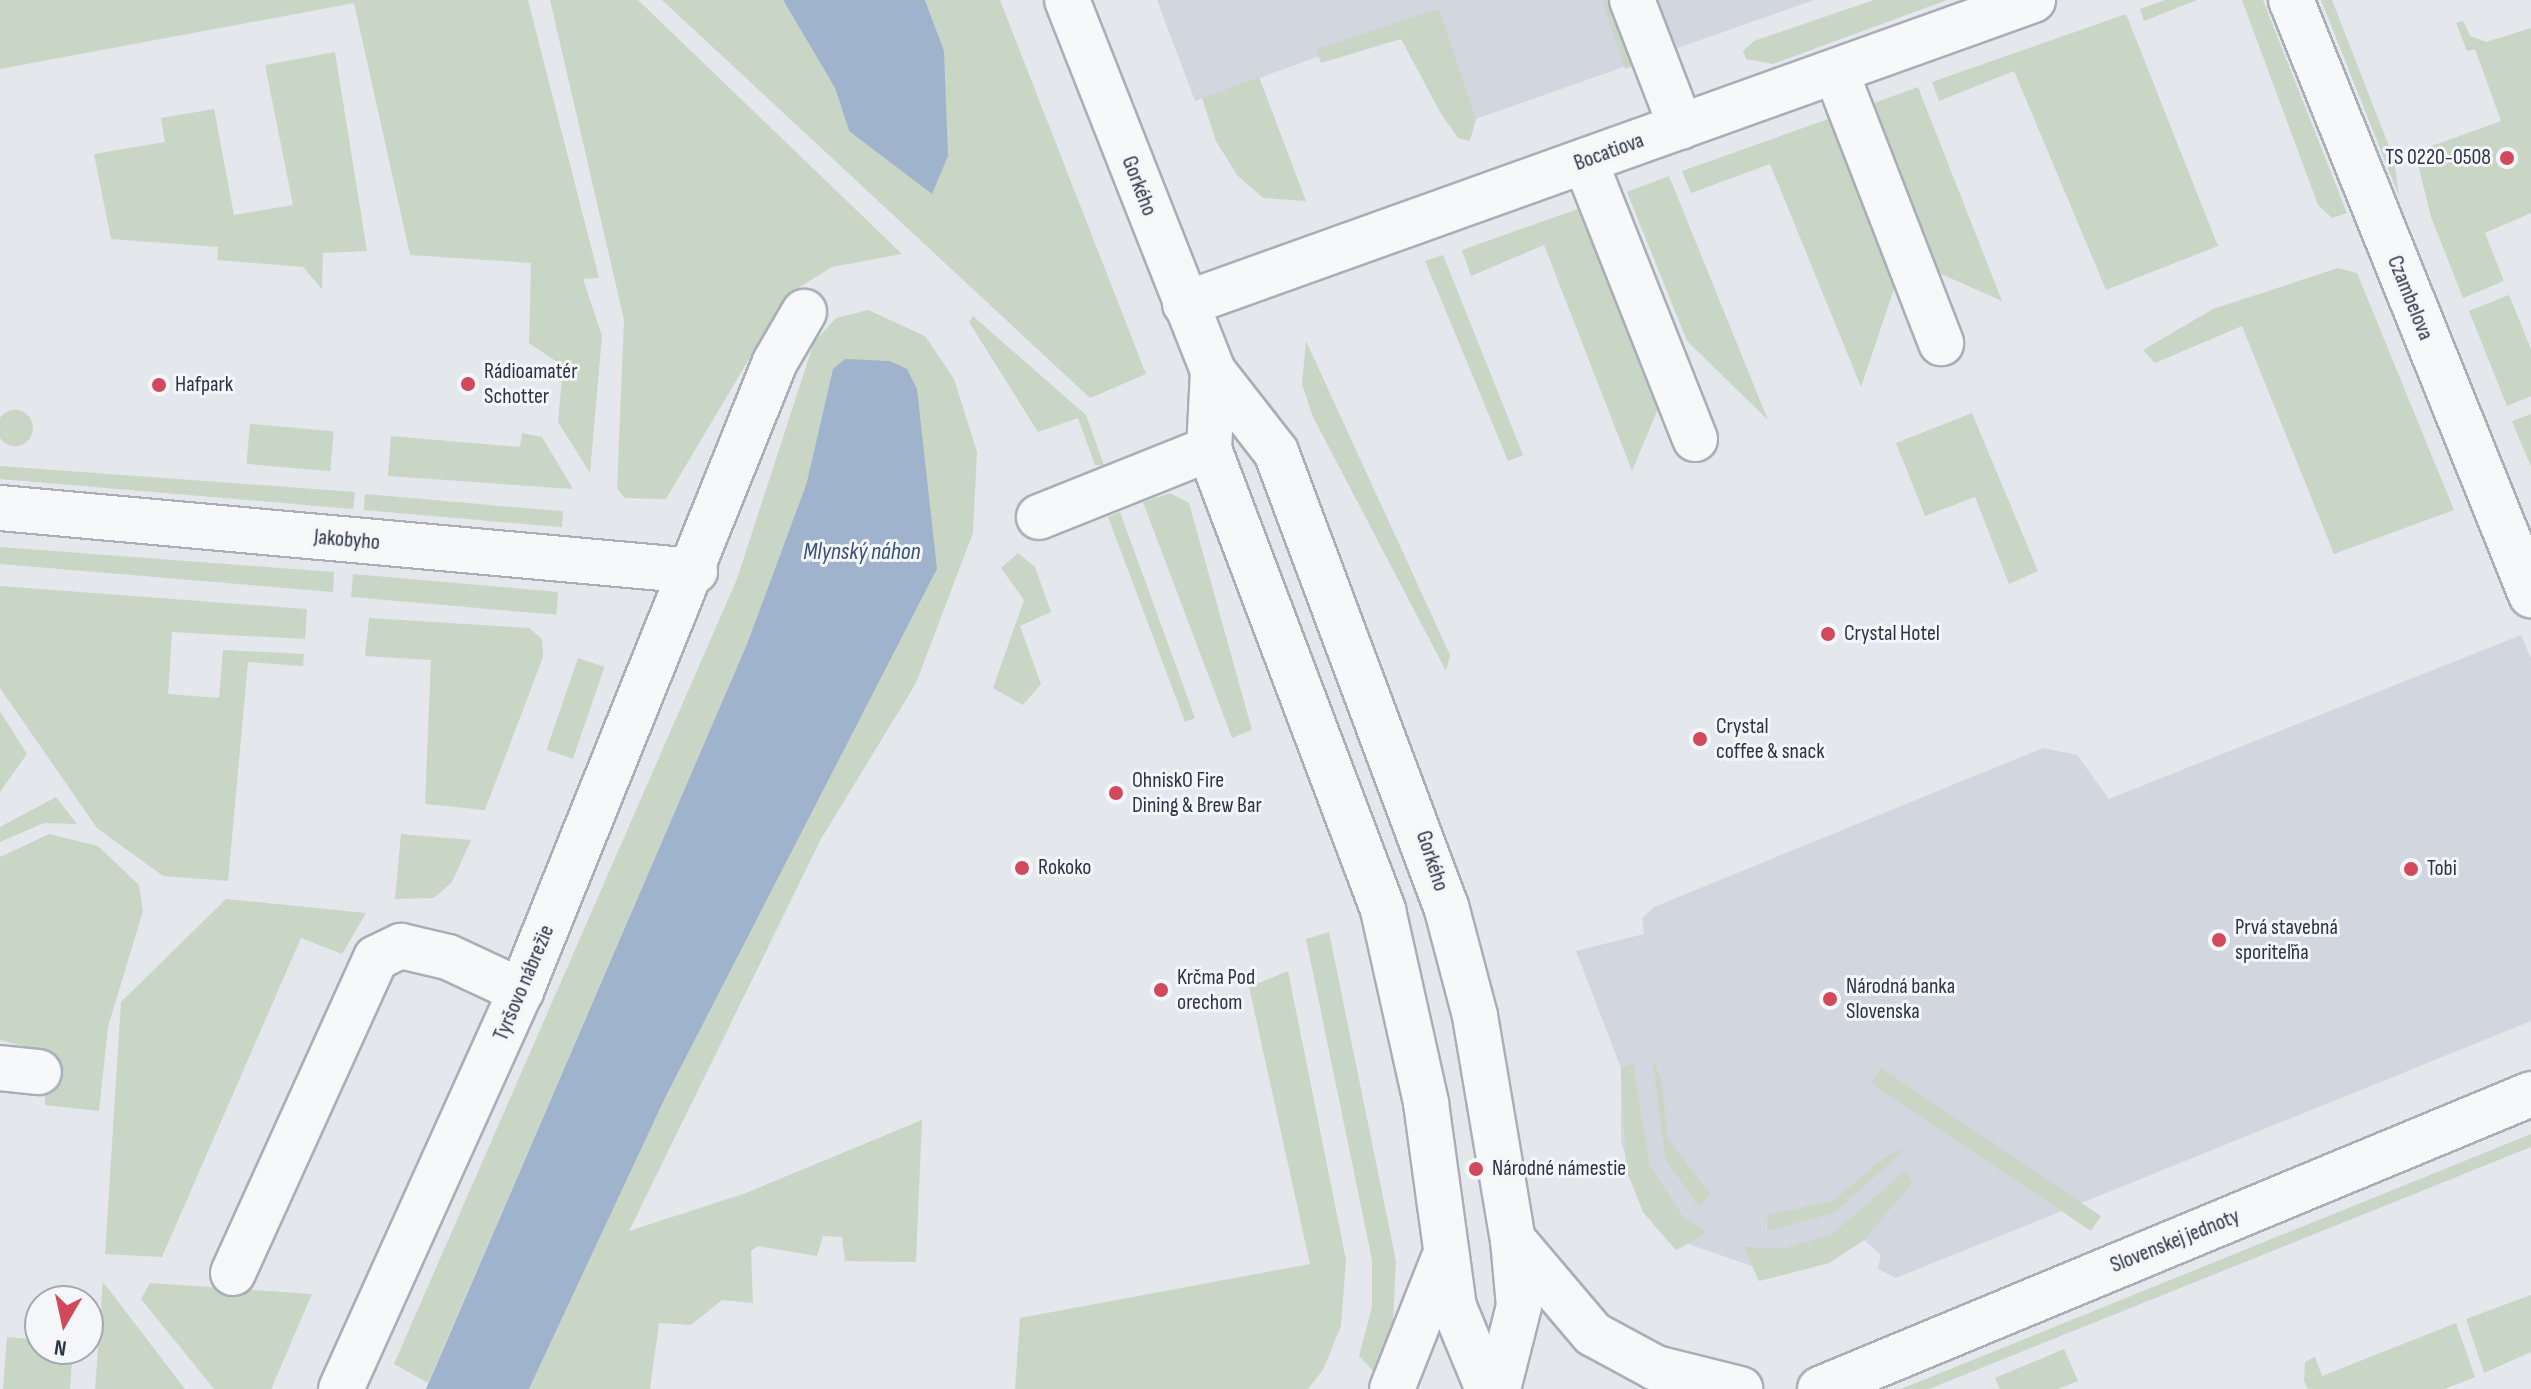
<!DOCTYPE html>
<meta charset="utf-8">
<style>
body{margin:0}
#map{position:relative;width:2531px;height:1389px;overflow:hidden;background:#e4e7ec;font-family:"Sofia Sans Condensed",sans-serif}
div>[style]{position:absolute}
.built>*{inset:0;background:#d2d6de}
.green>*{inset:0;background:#c9d6c5;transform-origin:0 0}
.round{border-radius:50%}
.water>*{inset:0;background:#9fb4cc}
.roads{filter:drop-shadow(2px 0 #a9aeb7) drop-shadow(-2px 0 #a9aeb7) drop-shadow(0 2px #a9aeb7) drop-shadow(0 -2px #a9aeb7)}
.minor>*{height:44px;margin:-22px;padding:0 22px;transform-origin:22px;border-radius:22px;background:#f7f8fa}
.dots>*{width:22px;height:22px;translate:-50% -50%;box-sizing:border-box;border:4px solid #f4f6f9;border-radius:50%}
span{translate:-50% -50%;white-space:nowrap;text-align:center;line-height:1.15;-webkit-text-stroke:6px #f4f6f9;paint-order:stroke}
.street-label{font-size:22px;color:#2b3445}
.poi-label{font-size:22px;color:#2b3445}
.right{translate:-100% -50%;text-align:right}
.left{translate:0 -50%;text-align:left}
.water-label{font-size:24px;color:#34527a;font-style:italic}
.north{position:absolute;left:24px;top:1285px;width:80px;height:80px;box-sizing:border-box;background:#f4f6f9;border:2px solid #a4a8b1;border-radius:50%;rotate:189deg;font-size:22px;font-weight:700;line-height:32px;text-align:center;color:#2b3445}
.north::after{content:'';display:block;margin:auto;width:28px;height:36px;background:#d1495b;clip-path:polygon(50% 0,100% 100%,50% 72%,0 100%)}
</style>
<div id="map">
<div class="built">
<div style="clip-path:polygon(1157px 0,1814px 0,1470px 121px,1432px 16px,1195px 101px)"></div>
<div style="clip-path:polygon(2521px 635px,2531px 659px,2531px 1021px,1896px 1278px,1878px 1269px,1881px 1255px,1864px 1240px,1829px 1263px,1759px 1281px,1752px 1266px,1688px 1244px,1676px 1250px,1643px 1212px,1621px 1141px,1621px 1068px,1576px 951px,1644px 934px,1642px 918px,1654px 907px,2043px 748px,2077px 755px,2109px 799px)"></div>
</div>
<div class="green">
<div style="clip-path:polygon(0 0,528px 0,599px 278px,583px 279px,602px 336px,590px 473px,558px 422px,563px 366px,529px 343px,531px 263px,410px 255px,354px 3px,0 69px)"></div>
<div style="clip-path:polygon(550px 0,638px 0,902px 254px,832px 267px,787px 295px,666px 499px,625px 498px,617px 489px,624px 320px)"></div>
<div style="clip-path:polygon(662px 0,783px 0,835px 88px,849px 131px,944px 52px,925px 0,1000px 0,1146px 374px,1090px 398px)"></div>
<div style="clip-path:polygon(1602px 0,1616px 0,1634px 65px,1625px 69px)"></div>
<div style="clip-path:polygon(1874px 0,1947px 0,1773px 64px,1746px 59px,1743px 51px,1754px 41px)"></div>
<div style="clip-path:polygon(2165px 0,2197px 0,2144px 21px,2140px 9px)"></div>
<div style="clip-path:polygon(2242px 0,2263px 0,2347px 213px,2332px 218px,2318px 205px)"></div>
<div style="clip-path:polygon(2321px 0,2332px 0,2394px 159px,2399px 196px)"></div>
<div style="clip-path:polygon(1439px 9px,1476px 119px,1470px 141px,1458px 138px,1440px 112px,1401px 39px,1321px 63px,1316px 49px)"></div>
<div style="clip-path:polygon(2126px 14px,2218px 246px,2106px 290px,2014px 71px,1939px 101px,1932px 82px)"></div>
<div style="clip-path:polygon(2463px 21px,2470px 36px,2486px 42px,2531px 28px,2531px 213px,2485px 233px,2504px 281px,2463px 298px,2431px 217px,2415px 152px,2501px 121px,2475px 49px,2467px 51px,2456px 23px)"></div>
<div style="clip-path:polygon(335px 52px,367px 251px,323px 253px,322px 289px,303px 267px,217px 260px,218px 247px,111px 239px,94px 154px,165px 142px,161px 118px,214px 109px,234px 215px,293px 205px,265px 65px)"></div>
<div style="clip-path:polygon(1259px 77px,1306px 201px,1263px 198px,1237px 175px,1216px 141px,1202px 98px)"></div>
<div style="clip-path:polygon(1918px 87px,2002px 301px,1932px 270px,1871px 104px)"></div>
<div style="clip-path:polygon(1831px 118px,1896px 283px,1861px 387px,1770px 164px,1691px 193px,1682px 171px)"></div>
<div style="clip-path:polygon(1669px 176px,1768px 420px,1687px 341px,1627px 192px)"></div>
<div style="clip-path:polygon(1592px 204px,1665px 392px,1632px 471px,1544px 245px,1471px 276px,1462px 250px)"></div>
<div style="clip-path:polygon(1443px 255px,1523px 455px,1508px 461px,1425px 261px)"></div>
<div style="clip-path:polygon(2338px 268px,2357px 273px,2454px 510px,2334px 554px,2242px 326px,2155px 363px,2143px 350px,2213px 309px)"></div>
<div style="clip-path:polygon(2509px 295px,2531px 349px,2531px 396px,2507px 406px,2469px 311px)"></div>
<div style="clip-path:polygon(868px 310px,925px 336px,954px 379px,977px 452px,973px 533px,916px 683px,821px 839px,629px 1231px,746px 1193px,922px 1120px,916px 1262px,845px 1261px,842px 1237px,823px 1236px,817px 1256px,758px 1246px,751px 1251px,753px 1303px,722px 1300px,691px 1325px,659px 1323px,650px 1389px,529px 1389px,665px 1098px,937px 569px,807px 482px,747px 644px,428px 1383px,394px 1364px,737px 579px,814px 342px,836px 318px)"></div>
<div style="clip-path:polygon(973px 316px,1086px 415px,1104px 465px,1095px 465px,1078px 418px,1038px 432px,969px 322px)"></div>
<div style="clip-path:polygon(1306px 341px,1450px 655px,1446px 671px,1313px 417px,1302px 384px)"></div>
<div class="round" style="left:-3px;top:410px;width:36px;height:36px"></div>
<div style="clip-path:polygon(1972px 413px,2038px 571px,2009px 584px,1975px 497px,1925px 516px,1896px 443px)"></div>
<div style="clip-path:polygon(2531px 414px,2531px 467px,2512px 421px)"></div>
<div style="left:250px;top:424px;width:84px;height:40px;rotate:5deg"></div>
<div style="clip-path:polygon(522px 433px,542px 437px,573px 489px,388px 476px,391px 436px,520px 447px)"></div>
<div style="clip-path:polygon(0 466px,355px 492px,353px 509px,0 479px)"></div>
<div style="clip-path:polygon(1170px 493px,1189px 503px,1252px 730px,1232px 738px,1143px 502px)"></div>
<div style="left:365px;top:494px;width:199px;height:16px;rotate:5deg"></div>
<div style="clip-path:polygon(1120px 512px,1195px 718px,1185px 722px,1108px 517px)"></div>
<div style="clip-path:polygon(0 547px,334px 572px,333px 592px,0 564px)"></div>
<div style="clip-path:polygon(1018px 553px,1035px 567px,1051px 612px,1020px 626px,1041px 684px,1023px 705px,993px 688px,1024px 600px,1001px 568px)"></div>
<div style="left:353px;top:574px;width:206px;height:23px;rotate:5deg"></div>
<div style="clip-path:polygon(0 586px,307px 609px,305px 639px,172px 632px,168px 694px,219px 698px,223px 650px,304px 654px,303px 666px,248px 662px,228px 881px,163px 876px,97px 828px,0 688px)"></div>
<div style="clip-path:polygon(369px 618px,529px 628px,542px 639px,543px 657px,485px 810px,425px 804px,431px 660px,365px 656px)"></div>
<div style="left:578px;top:658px;width:28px;height:97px;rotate:19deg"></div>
<div style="clip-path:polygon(0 711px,27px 754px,0 792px)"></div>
<div style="clip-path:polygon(56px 797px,77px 824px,44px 823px,0 842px,0 827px)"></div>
<div style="clip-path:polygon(49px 834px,98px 846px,139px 885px,143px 911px,108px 1027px,99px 1111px,45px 1105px,45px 1052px,0 1040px,0 857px)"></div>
<div style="clip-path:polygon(401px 834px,471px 840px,452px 882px,434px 898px,395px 899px)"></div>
<div style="clip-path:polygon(226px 899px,366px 913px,342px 954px,301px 938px,162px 1257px,105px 1254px,121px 1002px)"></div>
<div style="clip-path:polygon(1329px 932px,1396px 1261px,1393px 1320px,1374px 1372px,1359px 1356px,1372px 1307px,1372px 1260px,1306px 939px)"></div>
<div style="clip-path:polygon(1288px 971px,1346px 1260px,1341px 1326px,1323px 1370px,1308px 1389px,1015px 1389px,1020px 1318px,1310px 1264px,1249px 987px)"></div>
<div style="clip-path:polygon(1652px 1058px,1661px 1078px,1668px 1139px,1710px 1194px,1699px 1207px,1666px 1160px)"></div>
<div style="clip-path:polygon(1633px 1063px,1650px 1166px,1682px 1215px,1707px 1233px,1676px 1250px,1643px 1212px,1626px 1169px,1621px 1068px)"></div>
<div style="clip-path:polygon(2531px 1134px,2531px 1147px,1929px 1389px,1901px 1389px)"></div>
<div style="clip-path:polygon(1908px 1147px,1834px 1213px,1767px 1231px,1768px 1215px,1833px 1201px,1882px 1159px)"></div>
<div style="clip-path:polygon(1905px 1171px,1913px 1182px,1864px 1240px,1829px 1263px,1759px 1281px,1744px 1247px,1785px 1248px,1831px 1235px)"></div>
<div style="left:2101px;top:1216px;width:18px;height:265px;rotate:124deg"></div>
<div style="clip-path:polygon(103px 1282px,185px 1389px,95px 1389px)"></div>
<div style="clip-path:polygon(150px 1283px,312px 1294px,271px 1389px,214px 1389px,141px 1299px)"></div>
<div style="clip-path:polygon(2531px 1295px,2531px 1352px,2484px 1373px,2466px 1319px)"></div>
<div style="clip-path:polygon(2456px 1323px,2475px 1377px,2445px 1389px,2308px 1389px,2304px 1381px,2305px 1362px,2315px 1357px,2322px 1376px)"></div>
<div style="clip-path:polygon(7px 1337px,40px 1340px,40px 1349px,73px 1349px,70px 1389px,3px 1389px)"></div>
<div style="clip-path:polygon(2064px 1349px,2078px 1381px,2058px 1389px,2000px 1389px,1995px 1378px)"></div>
</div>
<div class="water">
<div style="clip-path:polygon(783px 0,925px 0,944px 51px,948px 156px,932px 194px,849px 131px,835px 88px)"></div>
<div style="clip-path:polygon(845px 359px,890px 361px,907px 369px,917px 389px,937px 569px,665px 1098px,529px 1389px,426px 1389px,747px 644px,807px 482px,833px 369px)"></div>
</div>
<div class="roads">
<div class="minor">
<div style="left:1067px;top:0;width:399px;rotate:68.5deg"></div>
<div style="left:1213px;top:371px;width:103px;rotate:52.1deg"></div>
<div style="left:1276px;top:452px;width:485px;rotate:69.5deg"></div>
<div style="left:1446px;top:906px;width:114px;rotate:75.2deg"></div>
<div style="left:1475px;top:1016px;width:227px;rotate:80.4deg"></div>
<div style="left:1513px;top:1240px;width:66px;rotate:84.8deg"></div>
<div style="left:1519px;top:1306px;width:86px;rotate:104.2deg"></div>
<div style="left:1632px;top:0;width:136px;rotate:68.9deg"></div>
<div style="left:2291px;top:0;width:642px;rotate:68.03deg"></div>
<div style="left:1836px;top:72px;width:291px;rotate:68.8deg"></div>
<div style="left:1585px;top:161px;width:299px;rotate:68.4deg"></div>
<div style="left:1185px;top:304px;width:901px;rotate:-19.72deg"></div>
<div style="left:1213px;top:371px;width:78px;rotate:92.9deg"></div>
<div style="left:1209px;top:449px;width:493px;rotate:69.3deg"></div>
<div style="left:1383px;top:910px;width:198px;rotate:77.4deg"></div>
<div style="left:1426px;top:1103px;width:206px;rotate:82.2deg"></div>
<div style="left:1454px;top:1307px;width:89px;rotate:67.5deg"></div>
<div style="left:0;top:508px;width:698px;rotate:5.18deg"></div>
<div style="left:1039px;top:517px;width:183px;rotate:-21.8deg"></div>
<div style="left:0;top:1068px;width:39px;rotate:6deg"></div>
<div style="left:1514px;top:1241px;width:122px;rotate:49.7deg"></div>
<div style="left:1593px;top:1334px;width:72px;rotate:28.4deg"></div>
<div style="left:1656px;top:1368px;width:87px;rotate:14deg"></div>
<div style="left:233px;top:1273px;width:346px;rotate:-65.6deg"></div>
<div style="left:376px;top:958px;width:28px;rotate:-26deg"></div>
<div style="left:401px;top:946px;width:48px;rotate:13.2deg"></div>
<div style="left:448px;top:957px;width:81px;rotate:25deg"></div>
<div style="left:341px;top:1389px;width:437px;rotate:-65.7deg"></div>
<div style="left:521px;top:991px;width:678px;rotate:-68.01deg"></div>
<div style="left:775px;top:362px;width:58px;rotate:-59.9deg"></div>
<div style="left:1392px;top:1389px;width:139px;rotate:-68.4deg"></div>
<div style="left:1820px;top:1389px;width:770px;rotate:-22.53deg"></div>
</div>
</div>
<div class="dots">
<div style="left:2507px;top:158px;background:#d1495b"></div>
<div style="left:468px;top:384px;background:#d1495b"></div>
<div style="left:159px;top:385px;background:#d1495b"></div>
<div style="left:1828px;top:634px;background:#d1495b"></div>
<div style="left:1700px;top:739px;background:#d1495b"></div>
<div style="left:1116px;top:793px;background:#d1495b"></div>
<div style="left:1022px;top:868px;background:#d1495b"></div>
<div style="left:2411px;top:869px;background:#d1495b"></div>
<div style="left:2219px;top:940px;background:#d1495b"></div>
<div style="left:1161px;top:990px;background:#d1495b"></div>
<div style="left:1830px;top:999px;background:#d1495b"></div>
<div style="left:1476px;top:1169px;background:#d1495b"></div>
</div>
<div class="street-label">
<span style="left:1609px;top:152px;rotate:-20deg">Bocatiova</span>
<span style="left:1139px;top:186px;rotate:69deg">Gorkého</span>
<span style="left:2410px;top:298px;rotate:68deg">Czambelova</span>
<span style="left:347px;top:540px;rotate:5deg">Jakobyho</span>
<span style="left:1432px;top:861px;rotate:72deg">Gorkého</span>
<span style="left:524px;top:983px;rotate:-67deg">Tyršovo nábrežie</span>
<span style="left:2175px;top:1241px;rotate:-22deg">Slovenskej jednoty</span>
</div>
<div class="poi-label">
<span class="right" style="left:2491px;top:158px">TS 0220-0508</span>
<span class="left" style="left:484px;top:384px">Rádioamatér<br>Schotter</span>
<span class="left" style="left:175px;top:385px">Hafpark</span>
<span class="left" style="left:1844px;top:634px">Crystal Hotel</span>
<span class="left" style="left:1716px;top:739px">Crystal<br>coffee &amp; snack</span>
<span class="left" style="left:1132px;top:793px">OhniskO Fire<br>Dining &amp; Brew Bar</span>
<span class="left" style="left:1038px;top:868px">Rokoko</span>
<span class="left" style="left:2427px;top:869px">Tobi</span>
<span class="left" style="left:2235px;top:940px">Prvá stavebná<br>sporiteľňa</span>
<span class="left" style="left:1177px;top:990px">Krčma Pod<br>orechom</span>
<span class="left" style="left:1846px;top:999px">Národná banka<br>Slovenska</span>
<span class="left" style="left:1492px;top:1169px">Národné námestie</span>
</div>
<div class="water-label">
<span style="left:862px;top:552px">Mlynský náhon</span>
</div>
<div class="north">N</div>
</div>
